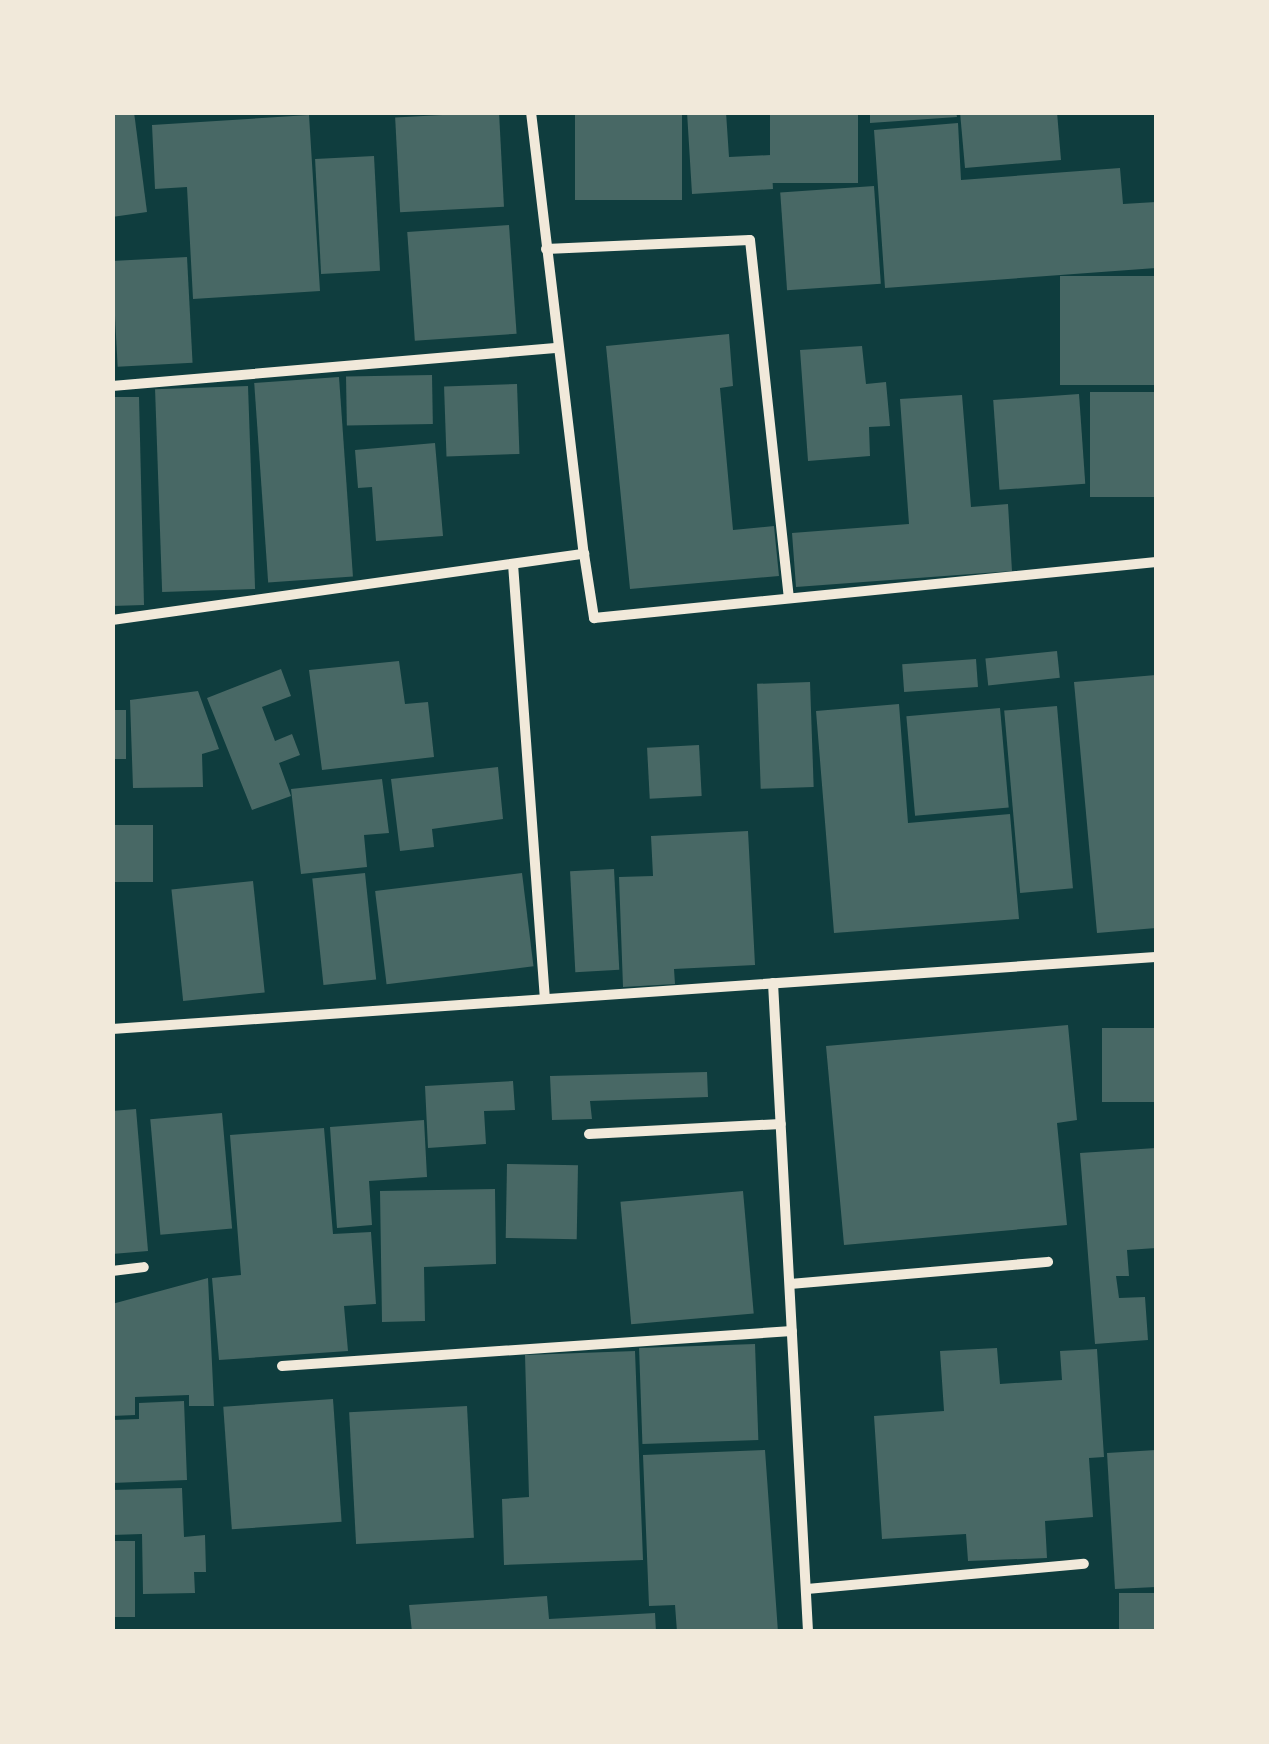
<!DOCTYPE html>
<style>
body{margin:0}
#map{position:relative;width:1269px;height:1744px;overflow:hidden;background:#0f3d3e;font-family:Barlow,sans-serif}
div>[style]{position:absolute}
.building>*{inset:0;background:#486865;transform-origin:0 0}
.minor>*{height:10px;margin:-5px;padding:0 5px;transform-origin:5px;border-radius:5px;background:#f1e9da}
span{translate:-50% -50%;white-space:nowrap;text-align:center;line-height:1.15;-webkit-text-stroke:10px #f1e9da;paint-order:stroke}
.frame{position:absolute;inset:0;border:115px solid #f1e9da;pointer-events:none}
</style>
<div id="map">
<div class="building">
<div style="clip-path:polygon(112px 112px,134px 112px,147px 212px,112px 217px)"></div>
<div style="left:499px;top:112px;width:95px;height:104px;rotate:87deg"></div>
<div style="left:575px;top:112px;width:107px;height:88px"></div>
<div style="clip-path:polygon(687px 112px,726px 112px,729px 157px,771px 155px,773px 189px,692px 194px)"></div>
<div style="left:770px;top:112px;width:88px;height:71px"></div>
<div style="clip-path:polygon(870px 112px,956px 112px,957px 117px,870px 123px)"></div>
<div style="clip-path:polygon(960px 112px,1057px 112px,1061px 160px,965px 168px)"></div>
<div style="clip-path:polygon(309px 115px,320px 291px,193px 299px,187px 187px,155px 189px,152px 125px)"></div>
<div style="clip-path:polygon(958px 123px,961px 180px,1120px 168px,1123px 204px,1156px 202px,1156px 268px,885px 288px,874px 130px)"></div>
<div style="left:374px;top:156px;width:115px;height:59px;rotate:87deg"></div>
<div style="left:874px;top:186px;width:98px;height:94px;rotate:86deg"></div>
<div style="left:509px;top:225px;width:109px;height:102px;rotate:86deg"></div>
<div style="left:187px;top:257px;width:106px;height:75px;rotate:87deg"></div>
<div style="left:1156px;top:276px;width:109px;height:96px;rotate:90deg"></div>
<div style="clip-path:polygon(729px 334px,733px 386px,720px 388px,733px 530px,774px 526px,779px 576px,630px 589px,606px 346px)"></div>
<div style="clip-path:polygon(862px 346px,866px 384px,886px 382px,890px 426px,869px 427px,870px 456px,808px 461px,800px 350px)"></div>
<div style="left:432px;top:375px;width:49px;height:86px;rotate:89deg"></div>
<div style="left:339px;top:377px;width:200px;height:85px;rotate:86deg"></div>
<div style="left:517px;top:384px;width:70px;height:73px;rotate:88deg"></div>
<div style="left:248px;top:386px;width:203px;height:93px;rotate:88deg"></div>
<div style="left:1156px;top:392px;width:105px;height:66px;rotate:90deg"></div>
<div style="left:1079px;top:394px;width:90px;height:86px;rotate:86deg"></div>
<div style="clip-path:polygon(962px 395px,971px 507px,1008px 504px,1012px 571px,796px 587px,792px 533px,909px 524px,900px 399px)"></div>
<div style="clip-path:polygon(112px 397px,139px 397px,144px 605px,112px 606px)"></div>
<div style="clip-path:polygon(435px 443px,443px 536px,376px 541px,372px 487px,358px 488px,355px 450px)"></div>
<div style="left:1057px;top:651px;width:27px;height:72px;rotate:84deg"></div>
<div style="left:976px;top:659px;width:28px;height:74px;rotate:86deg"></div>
<div style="clip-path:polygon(399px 661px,405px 704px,428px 702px,434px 757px,322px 770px,309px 670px)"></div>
<div style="clip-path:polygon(281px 669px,291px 696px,262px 707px,275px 741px,292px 734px,300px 755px,279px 763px,291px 796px,252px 810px,207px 698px)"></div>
<div style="clip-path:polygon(1156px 675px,1156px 928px,1097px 933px,1074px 682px)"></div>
<div style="left:810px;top:682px;width:105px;height:53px;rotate:88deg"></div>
<div style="clip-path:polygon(198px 691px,219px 749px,202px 754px,203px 787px,133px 788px,130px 700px)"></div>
<div style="clip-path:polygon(899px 704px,908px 823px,1010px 814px,1019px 919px,834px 933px,816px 711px)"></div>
<div style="left:1057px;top:706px;width:183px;height:53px;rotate:85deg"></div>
<div style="left:1000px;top:708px;width:100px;height:94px;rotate:85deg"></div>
<div style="left:112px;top:710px;width:14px;height:49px"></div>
<div style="left:699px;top:745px;width:51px;height:52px;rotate:87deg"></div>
<div style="clip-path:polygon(498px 767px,503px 819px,432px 829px,434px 847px,400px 851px,391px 779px)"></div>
<div style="clip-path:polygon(382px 779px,389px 833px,364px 835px,367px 867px,301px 874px,291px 789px)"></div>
<div style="left:112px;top:825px;width:41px;height:57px"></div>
<div style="clip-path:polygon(748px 831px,755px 965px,674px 969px,675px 984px,623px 987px,619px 877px,653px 876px,651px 836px)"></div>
<div style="left:614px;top:869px;width:101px;height:44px;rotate:87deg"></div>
<div style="left:365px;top:873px;width:107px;height:53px;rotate:84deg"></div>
<div style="left:522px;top:873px;width:94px;height:148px;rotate:83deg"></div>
<div style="left:253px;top:881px;width:112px;height:82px;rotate:84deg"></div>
<div style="clip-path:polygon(1068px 1025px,1077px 1120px,1057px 1123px,1067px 1225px,844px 1245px,826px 1046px)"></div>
<div style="left:1156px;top:1028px;width:74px;height:54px;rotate:90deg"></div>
<div style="clip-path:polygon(707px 1072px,708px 1097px,590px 1101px,592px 1119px,552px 1120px,550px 1076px)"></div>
<div style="clip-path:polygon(513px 1081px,515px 1110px,484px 1111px,486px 1144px,428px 1148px,425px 1086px)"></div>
<div style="clip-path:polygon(136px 1109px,148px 1251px,112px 1254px,112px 1111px)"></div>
<div style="left:222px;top:1113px;width:116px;height:72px;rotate:85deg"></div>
<div style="clip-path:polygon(424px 1120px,427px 1177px,369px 1181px,372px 1225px,337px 1228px,330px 1127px)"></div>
<div style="clip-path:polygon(324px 1128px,333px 1234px,371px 1232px,376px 1304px,344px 1306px,348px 1351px,219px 1360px,212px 1278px,241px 1275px,230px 1135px)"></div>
<div style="clip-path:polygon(1156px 1148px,1156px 1248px,1127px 1250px,1129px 1276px,1116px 1276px,1119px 1298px,1145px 1297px,1148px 1340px,1095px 1344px,1080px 1153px)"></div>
<div style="left:507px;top:1164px;width:71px;height:74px;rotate:1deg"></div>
<div style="clip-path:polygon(495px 1189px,496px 1264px,424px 1267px,425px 1321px,382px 1322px,380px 1191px)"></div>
<div style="left:743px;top:1191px;width:123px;height:123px;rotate:85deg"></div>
<div style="clip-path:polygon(208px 1278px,214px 1406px,189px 1406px,189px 1395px,135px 1397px,135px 1415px,112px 1416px,112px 1304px)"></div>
<div style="left:755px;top:1344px;width:96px;height:116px;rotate:88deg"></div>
<div style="clip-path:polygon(997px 1348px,1000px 1384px,1062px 1380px,1060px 1351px,1097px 1349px,1104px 1457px,1089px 1458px,1093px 1517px,1045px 1521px,1047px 1558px,968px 1561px,966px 1534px,882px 1539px,874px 1416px,944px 1411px,940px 1351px)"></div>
<div style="clip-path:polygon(635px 1351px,643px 1560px,504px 1565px,502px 1499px,529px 1497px,525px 1355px)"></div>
<div style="left:333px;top:1399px;width:123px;height:110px;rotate:86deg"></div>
<div style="clip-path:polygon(184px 1401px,187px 1480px,112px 1483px,112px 1420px,139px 1419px,139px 1403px)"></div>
<div style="left:467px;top:1406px;width:132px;height:118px;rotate:87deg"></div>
<div style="clip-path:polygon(765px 1450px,778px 1632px,677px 1632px,675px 1605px,649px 1606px,643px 1455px)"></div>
<div style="clip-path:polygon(1156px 1450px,1156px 1587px,1115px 1589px,1107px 1453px)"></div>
<div style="clip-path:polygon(182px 1488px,184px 1537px,205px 1535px,206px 1572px,194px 1572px,195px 1593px,143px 1594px,142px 1534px,112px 1535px,112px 1490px)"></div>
<div style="left:112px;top:1541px;width:23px;height:76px"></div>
<div style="left:1156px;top:1593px;width:39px;height:37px;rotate:90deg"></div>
<div style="clip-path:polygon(547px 1596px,549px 1619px,655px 1613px,656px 1632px,412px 1632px,409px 1605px)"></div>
</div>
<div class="minor">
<div style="left:531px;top:112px;width:445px;rotate:83.2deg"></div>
<div style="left:546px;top:249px;width:204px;rotate:-2.5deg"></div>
<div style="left:750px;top:240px;width:360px;rotate:83.8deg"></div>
<div style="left:112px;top:386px;width:445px;rotate:-4.9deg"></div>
<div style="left:513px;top:564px;width:436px;rotate:85.8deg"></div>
<div style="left:112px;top:620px;width:477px;rotate:-8deg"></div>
<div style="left:584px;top:554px;width:65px;rotate:81.1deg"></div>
<div style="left:594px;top:618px;width:565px;rotate:-5.69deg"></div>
<div style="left:773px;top:983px;width:650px;rotate:86.91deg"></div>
<div style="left:112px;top:1029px;width:1046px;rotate:-3.95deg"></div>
<div style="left:589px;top:1134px;width:192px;rotate:-3deg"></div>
<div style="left:112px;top:1271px;width:32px;rotate:-7deg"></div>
<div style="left:790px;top:1284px;width:259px;rotate:-4.9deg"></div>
<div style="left:282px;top:1366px;width:511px;rotate:-3.93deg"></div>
<div style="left:807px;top:1589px;width:278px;rotate:-5.2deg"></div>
</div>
<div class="frame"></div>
</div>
